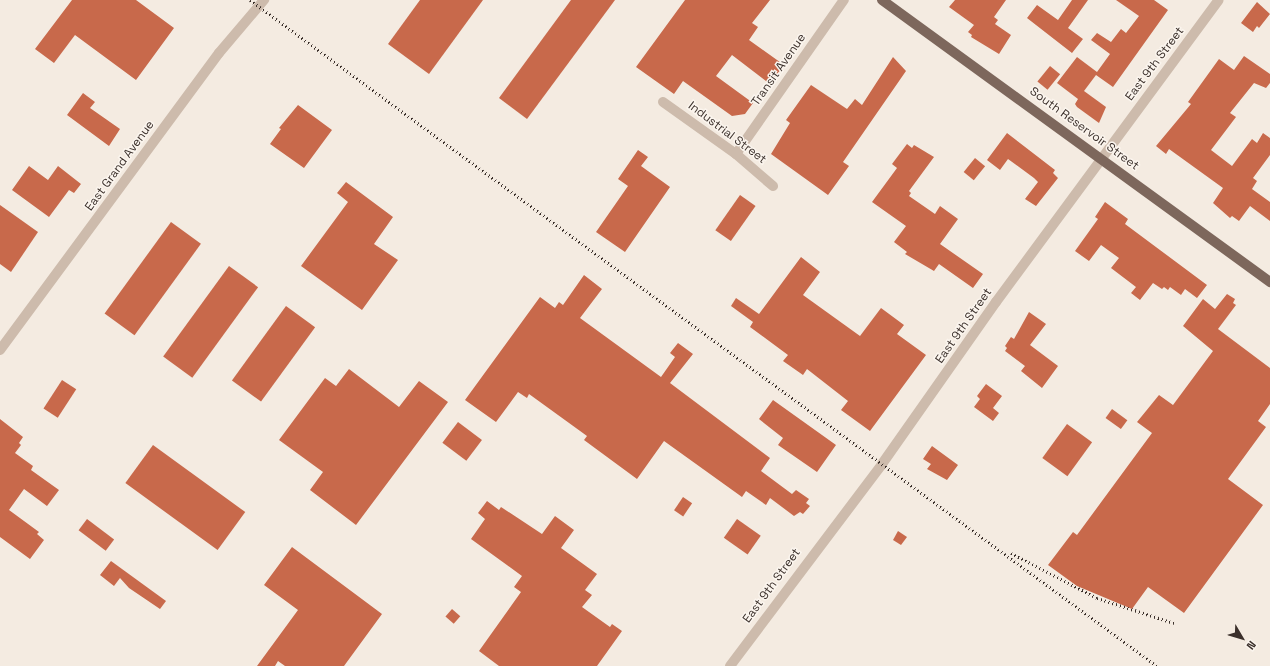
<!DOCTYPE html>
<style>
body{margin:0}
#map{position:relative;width:1270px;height:666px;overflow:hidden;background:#f4ebe1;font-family:"Space Grotesk",sans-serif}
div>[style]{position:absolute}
.building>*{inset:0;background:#c8694b;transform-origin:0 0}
.minor>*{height:10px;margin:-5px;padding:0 5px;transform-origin:5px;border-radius:5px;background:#cdbbac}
.tertiary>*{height:10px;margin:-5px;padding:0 5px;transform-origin:5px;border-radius:5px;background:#cdbbac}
.primary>*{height:10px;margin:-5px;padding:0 5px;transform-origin:5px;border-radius:5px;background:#7d675c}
.rail>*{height:3px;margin-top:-1.5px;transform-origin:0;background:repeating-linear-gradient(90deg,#3b302b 0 1px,transparent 0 4px)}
span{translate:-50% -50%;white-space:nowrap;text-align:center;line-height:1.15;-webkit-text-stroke:3px #fbf5ee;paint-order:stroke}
.street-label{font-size:12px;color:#3b302b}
.north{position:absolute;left:1222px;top:618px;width:40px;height:40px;-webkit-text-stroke:3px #fbf5ee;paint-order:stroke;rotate:128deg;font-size:11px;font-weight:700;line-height:16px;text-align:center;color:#3b302b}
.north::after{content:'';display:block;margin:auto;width:14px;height:18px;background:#3b302b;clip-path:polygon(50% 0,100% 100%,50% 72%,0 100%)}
</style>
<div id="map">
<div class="building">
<div style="clip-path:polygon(72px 0,136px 0,174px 28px,136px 80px,75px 35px,54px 63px,35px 49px)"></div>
<div style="clip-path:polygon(420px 0,483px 0,429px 74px,388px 44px)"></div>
<div style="clip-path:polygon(571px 0,615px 0,527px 119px,499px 98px)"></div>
<div style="clip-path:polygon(685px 0,770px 0,752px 23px,758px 27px,749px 40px,784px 65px,770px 84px,732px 55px,716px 76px,753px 103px,745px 114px,732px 116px,683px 81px,674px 94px,636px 67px)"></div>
<div style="clip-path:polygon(955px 0,1006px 0,994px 17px,998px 20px,995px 24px,1011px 35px,999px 54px,971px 37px,972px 35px,968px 32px,974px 25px,949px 7px)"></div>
<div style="clip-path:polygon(1072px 0,1088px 0,1068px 28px,1083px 39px,1072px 53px,1027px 18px,1037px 5px,1058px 20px)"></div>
<div style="clip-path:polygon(1116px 0,1154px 0,1168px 10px,1113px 87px,1096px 75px,1084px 91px,1106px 107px,1099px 123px,1077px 107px,1075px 104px,1078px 99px,1057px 83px,1077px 57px,1097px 72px,1110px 54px,1091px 40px,1097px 33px,1111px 42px,1121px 29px,1126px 33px,1139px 16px)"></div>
<div style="clip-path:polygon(1257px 2px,1270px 14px,1259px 28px,1257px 26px,1253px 32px,1241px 23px)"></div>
<div style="clip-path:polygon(1244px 56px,1270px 74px,1270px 83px,1266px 88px,1254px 83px,1230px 113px,1236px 117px,1211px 150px,1232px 166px,1252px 139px,1257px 143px,1263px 133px,1270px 138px,1270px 155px,1253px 178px,1257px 181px,1252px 189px,1270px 202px,1270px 221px,1250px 206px,1239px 221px,1232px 216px,1230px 218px,1213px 203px,1223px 188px,1169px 149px,1166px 154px,1156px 146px,1191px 104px,1188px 102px,1219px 59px,1234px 70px)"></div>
<div style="clip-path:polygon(893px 57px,906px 71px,843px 162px,849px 166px,828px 195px,771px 154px,790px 123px,786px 120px,811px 85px,847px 109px,855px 99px,862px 105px)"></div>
<div style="left:1050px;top:66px;width:13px;height:20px;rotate:39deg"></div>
<div style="clip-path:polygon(83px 93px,95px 102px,90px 108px,120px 129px,109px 146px,67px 115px)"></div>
<div style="clip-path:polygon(298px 105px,332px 130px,304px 168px,270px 144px,281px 129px,279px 128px)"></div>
<div style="clip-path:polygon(1007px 133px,1055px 170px,1053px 173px,1058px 178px,1036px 206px,1025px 199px,1038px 182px,1034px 178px,1008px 159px,1000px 170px,987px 160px)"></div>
<div style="clip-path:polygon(907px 144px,912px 148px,914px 145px,934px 157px,909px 191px,911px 193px,909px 196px,935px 214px,940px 206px,958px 219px,940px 244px,983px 274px,973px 288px,939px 264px,934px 271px,905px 254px,907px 252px,894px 242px,906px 226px,872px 202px,897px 168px,892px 164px)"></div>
<div style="clip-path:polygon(638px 150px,648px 157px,641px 166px,670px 187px,625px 252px,596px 232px,628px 186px,618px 179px)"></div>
<div style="left:975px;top:158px;width:13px;height:18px;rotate:39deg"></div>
<div style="clip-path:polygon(29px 166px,48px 180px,58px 166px,81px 184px,74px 193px,69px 190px,49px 217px,12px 190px)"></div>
<div style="clip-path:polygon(346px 182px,393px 217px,374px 244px,398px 260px,362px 310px,301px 266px,348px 202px,337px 193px)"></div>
<div style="left:740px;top:195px;width:19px;height:43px;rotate:35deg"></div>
<div style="clip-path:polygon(1105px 202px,1128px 219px,1125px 224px,1207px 285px,1197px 298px,1185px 289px,1181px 295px,1170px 287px,1168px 290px,1164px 287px,1162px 289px,1153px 283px,1140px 300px,1131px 293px,1136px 287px,1111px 268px,1119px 258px,1101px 245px,1089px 261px,1075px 251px,1098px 219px,1095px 217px)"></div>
<div style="clip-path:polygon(0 205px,38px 232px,11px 272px,0 264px)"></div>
<div style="left:171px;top:222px;width:37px;height:113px;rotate:36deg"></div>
<div style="clip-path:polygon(801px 257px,820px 272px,803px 295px,860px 336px,881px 308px,904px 325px,897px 334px,926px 355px,870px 431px,841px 410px,848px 401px,807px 369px,803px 375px,783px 361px,788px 355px,750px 327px,753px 322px,731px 306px,736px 298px,759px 314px)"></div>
<div style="left:229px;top:266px;width:36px;height:112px;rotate:36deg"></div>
<div style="clip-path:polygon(584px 275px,602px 289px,580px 318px,661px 377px,675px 357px,670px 353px,678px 343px,693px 354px,670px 383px,770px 458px,761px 471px,792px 494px,796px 490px,809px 499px,806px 503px,810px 506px,803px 514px,800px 512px,794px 516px,770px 498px,766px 505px,746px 491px,742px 497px,664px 441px,637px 479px,584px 440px,587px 436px,529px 394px,527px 398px,518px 392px,496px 422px,465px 400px,540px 297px,555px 308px,559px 302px,563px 305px)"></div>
<div style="clip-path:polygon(1227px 294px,1235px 299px,1233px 303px,1236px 305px,1218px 329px,1270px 368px,1270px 404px,1258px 421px,1266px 427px,1228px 479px,1263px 505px,1184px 613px,1148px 587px,1132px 609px,1077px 586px,1048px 565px,1073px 532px,1077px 535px,1152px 433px,1137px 422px,1146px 411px,1159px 395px,1173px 405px,1213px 351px,1183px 326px,1203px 299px,1215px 309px)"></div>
<div style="left:286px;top:306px;width:36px;height:92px;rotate:36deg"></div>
<div style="clip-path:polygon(1029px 312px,1046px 324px,1030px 345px,1058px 366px,1042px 388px,1021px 371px,1025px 366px,1005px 351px,1007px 348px,1005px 346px,1011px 337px,1014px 339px)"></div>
<div style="clip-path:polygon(349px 369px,399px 407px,419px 381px,448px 402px,356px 525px,310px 490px,323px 472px,279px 440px,325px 378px,336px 386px)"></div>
<div style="left:62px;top:380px;width:17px;height:34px;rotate:33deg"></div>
<div style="clip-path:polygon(986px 384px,1002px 396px,993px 408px,999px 413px,993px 421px,974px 407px,980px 399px,977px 396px)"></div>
<div style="clip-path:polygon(773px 400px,836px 445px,817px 472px,778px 445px,783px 438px,759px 419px)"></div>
<div style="left:1112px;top:409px;width:19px;height:11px;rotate:36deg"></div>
<div style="clip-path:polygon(0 419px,23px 437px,19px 443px,21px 445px,15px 453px,33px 466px,31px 470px,59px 490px,47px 506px,24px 489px,9px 510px,39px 532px,37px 534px,44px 540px,30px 559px,0 537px)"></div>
<div style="left:458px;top:422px;width:30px;height:26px;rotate:37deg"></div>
<div style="left:1067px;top:424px;width:31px;height:42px;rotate:36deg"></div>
<div style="left:153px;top:445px;width:114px;height:47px;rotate:36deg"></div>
<div style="clip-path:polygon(932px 446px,958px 465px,947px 480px,927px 469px,931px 464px,923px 459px)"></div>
<div style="left:683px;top:497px;width:11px;height:16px;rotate:34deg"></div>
<div style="clip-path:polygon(487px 501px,499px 510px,501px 507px,542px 534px,555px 516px,574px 530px,561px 548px,597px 574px,585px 590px,592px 595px,582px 607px,610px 627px,612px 624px,622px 631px,597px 666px,499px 666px,479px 651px,521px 592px,514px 587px,522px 576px,471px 539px,485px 519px,478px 513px)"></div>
<div style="left:87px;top:519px;width:34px;height:14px;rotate:37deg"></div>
<div style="left:737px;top:519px;width:29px;height:23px;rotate:35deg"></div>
<div style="clip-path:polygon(898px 531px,907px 537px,901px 545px,893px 540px)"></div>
<div style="clip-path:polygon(292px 547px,382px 614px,344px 666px,285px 666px,278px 661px,275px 666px,257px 666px,298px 610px,264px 585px)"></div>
<div style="clip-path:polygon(111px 561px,166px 601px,160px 609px,129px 588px,120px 578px,114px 586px,100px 575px)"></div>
<div style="left:452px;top:609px;width:11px;height:10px;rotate:41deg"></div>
</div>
<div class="minor">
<div style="left:663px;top:102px;width:90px;rotate:35.5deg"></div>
<div style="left:736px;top:154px;width:49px;rotate:40.9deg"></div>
<div style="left:736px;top:154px;width:188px;rotate:-55deg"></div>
</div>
<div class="tertiary">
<div style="left:0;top:350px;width:369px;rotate:-53.6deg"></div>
<div style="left:219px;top:53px;width:70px;rotate:-49.7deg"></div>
<div style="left:730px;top:666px;width:253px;rotate:-53deg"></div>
<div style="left:882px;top:464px;width:198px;rotate:-54.9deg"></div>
<div style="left:996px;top:302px;width:375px;rotate:-53.6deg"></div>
</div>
<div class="primary">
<div style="left:882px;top:0;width:480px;rotate:36deg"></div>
</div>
<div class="rail">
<div style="left:250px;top:0;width:1125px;rotate:36.29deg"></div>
<div style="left:1011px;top:553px;width:97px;rotate:27.6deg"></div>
<div style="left:1097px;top:598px;width:81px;rotate:18deg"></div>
</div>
<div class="street-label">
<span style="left:1155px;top:64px;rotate:-53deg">East 9th Street</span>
<span style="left:779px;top:70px;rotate:-55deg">Transit Avenue</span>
<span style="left:1084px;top:129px;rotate:36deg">South Reservoir Street</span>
<span style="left:727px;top:133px;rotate:37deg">Industrial Street</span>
<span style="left:120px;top:166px;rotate:-54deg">East Grand Avenue</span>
<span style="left:964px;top:326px;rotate:-55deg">East 9th Street</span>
<span style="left:772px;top:586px;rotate:-54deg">East 9th Street</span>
</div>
<div class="north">N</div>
</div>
